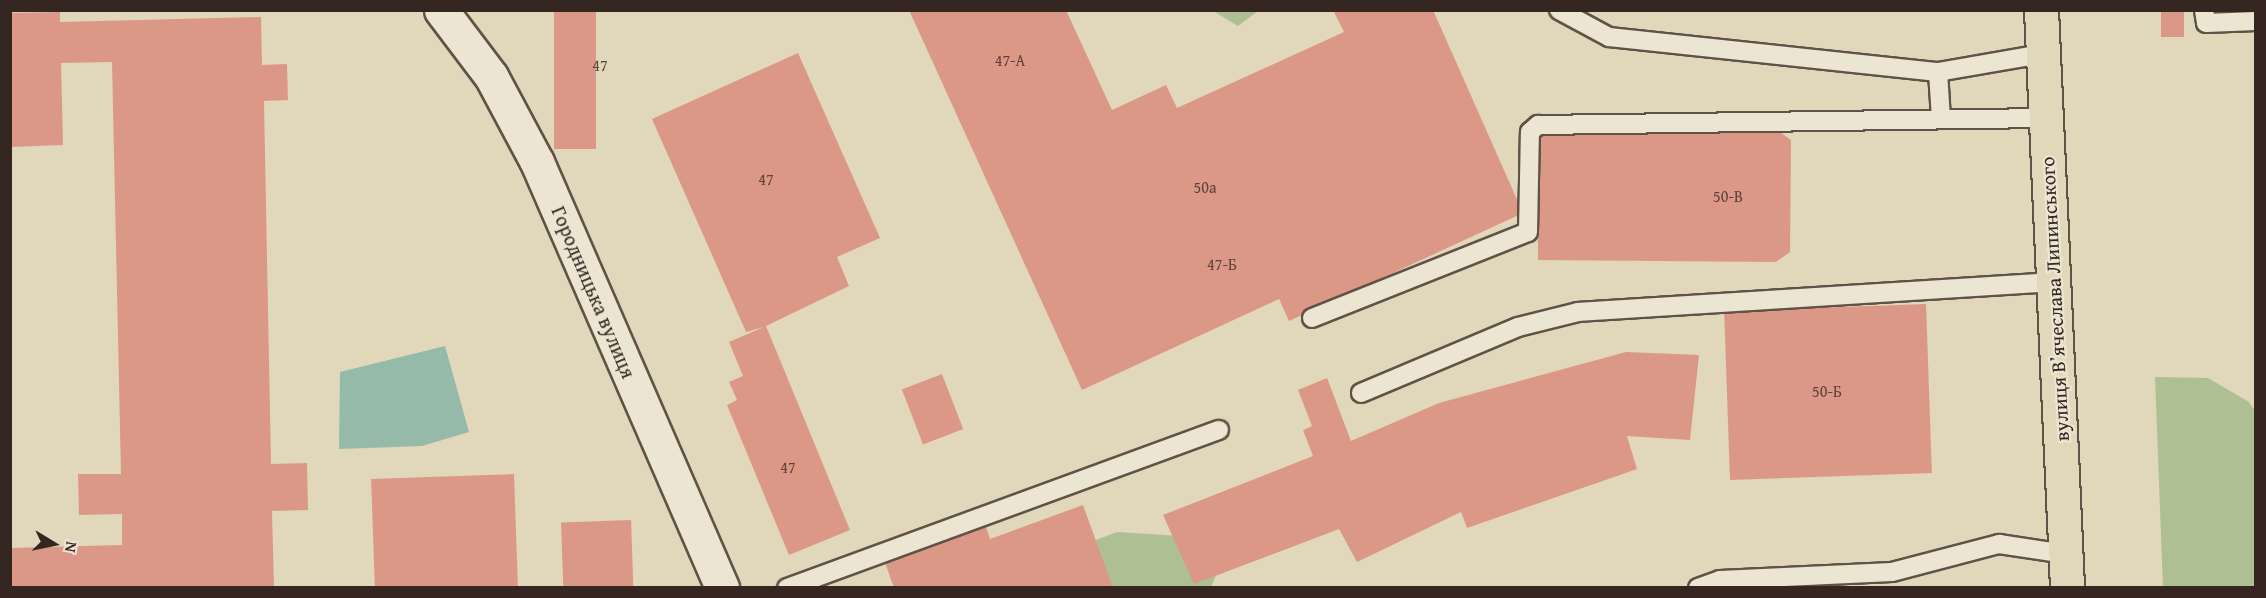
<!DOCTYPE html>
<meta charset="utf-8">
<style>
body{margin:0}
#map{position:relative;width:2266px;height:598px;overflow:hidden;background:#e1d7ba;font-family:"Gentium Book Plus",serif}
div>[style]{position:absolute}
.green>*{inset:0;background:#aebf93}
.water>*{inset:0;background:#95baaa}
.building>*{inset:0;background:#dc9887;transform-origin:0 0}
.roads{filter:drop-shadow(2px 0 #605247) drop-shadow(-2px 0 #605247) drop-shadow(0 2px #605247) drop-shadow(0 -2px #605247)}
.service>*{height:18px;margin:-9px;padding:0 9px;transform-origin:9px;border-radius:9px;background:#ece5d2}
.tertiary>*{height:33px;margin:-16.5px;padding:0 16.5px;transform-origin:16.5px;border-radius:16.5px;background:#ece5d2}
.primary>*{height:33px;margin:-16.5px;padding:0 16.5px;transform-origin:16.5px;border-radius:16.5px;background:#e1d7ba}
span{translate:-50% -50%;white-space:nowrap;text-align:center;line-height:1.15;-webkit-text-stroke:4.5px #ece5d2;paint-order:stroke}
.number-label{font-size:16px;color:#5f423a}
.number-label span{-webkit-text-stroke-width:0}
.street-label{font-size:20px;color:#352621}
.frame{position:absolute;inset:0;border:12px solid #352621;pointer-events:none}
.north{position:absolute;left:24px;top:514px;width:60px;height:60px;-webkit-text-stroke:4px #ece5d2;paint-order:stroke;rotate:100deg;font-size:16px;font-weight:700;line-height:24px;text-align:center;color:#352621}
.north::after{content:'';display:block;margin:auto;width:21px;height:27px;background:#352621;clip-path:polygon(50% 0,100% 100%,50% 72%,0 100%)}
</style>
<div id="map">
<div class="green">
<div style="clip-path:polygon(1213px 11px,1258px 11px,1238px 26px)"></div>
<div style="clip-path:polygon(2155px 377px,2208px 378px,2249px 402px,2255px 411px,2255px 587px,2163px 587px)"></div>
<div style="clip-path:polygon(1117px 532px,1180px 536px,1217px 573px,1211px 587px,1058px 588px,1088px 543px)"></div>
</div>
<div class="water">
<div style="clip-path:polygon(445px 346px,469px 432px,422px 446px,339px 449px,340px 372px)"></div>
</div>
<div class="building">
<div style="left:554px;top:10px;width:42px;height:139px"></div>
<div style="clip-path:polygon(909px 10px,1066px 10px,1112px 110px,1166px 85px,1177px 108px,1344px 32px,1333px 10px,1433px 10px,1523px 213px,1289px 321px,1279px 299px,1082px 390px)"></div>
<div style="left:2161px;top:10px;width:23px;height:27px"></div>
<div style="clip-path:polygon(60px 12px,60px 22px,261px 17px,262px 65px,287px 64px,288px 100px,264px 101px,271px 464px,307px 463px,308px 510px,272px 511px,274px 588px,10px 588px,10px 548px,122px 545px,122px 514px,79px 515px,78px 474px,121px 474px,112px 62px,61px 63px,63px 145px,10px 147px,10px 13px)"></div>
<div style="clip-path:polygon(798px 53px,880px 238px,837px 257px,849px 286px,766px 326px,850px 530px,789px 555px,727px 405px,737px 400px,729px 382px,743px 376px,729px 342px,764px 327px,746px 332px,652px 119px)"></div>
<div style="clip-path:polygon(1538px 132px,1780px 132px,1791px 140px,1790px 252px,1776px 262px,1538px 260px)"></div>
<div style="left:1926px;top:304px;width:169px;height:202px;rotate:88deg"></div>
<div style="clip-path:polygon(1626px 352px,1699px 355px,1690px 440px,1627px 436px,1637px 469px,1467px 528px,1461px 512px,1357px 562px,1339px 529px,1194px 584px,1163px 515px,1313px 456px,1303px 430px,1312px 426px,1298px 390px,1327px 378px,1351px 441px,1439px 403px)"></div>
<div style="left:942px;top:374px;width:59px;height:43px;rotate:69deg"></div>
<div style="left:514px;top:474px;width:114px;height:143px;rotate:88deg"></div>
<div style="clip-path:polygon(1083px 505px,1113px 588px,894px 588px,882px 554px,983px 517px,990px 539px)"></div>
<div style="left:631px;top:520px;width:68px;height:70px;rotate:88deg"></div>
</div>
<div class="roads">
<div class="service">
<div style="left:1559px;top:10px;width:57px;rotate:28.4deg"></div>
<div style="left:1609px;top:37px;width:331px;rotate:6.1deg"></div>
<div style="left:1938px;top:72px;width:106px;rotate:-9.8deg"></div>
<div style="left:2204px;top:10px;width:13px;rotate:81deg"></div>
<div style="left:2206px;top:23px;width:50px;rotate:-2.3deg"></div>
<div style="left:1938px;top:72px;width:47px;rotate:86.3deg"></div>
<div style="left:1312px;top:318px;width:232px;rotate:-21.7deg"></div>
<div style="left:1528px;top:232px;width:100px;rotate:-88.9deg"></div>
<div style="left:1530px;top:132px;width:11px;rotate:-41deg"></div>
<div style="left:1538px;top:125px;width:507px;rotate:-0.79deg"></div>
<div style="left:1361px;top:393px;width:170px;rotate:-22.8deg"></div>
<div style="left:1518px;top:327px;width:62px;rotate:-14deg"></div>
<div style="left:1578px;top:312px;width:476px;rotate:-3.6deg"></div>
<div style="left:787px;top:588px;width:460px;rotate:-20.1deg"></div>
<div style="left:1698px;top:588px;width:23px;rotate:-20deg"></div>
<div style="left:1720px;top:580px;width:172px;rotate:-2.7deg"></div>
<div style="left:1892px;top:572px;width:111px;rotate:-14.7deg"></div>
<div style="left:1999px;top:544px;width:68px;rotate:8.5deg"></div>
</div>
<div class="tertiary">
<div style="left:441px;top:10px;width:83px;rotate:52.9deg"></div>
<div style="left:491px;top:76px;width:98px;rotate:61.9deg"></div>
<div style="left:537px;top:162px;width:464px;rotate:66.5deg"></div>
</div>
<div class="primary">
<div style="left:2041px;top:10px;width:579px;rotate:87.42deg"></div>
</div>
</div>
<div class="number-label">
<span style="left:1010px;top:60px">47-А</span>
<span style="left:600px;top:65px">47</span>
<span style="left:766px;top:179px">47</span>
<span style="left:1205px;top:187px">50а</span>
<span style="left:1728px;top:196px">50-В</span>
<span style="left:1222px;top:264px">47-Б</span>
<span style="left:1827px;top:391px">50-Б</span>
<span style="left:788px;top:467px">47</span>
</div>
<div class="street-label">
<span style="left:594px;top:292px;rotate:67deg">Городницька вулиця</span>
<span style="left:2054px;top:299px;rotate:-93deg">вулиця Вʼячеслава Липинського</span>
</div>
<div class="frame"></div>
<div class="north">N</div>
</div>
